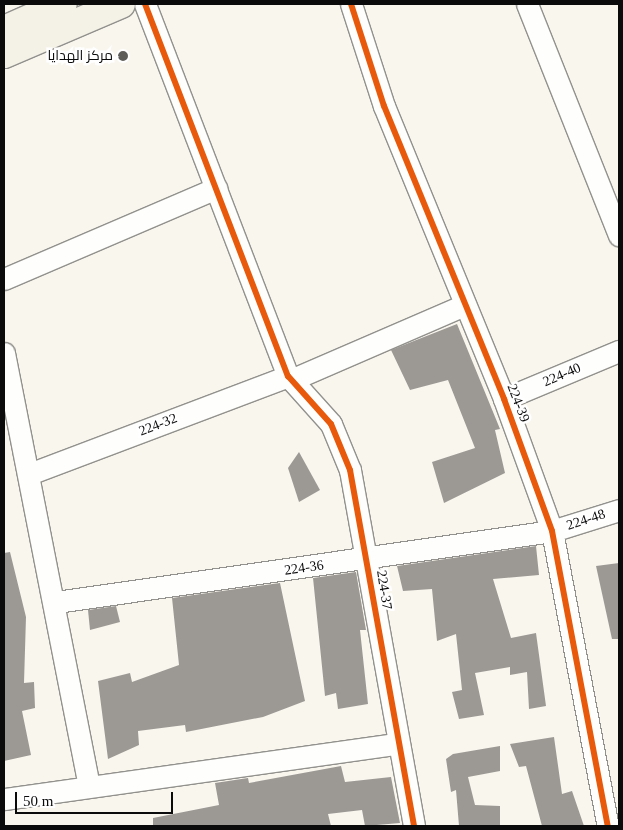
<!DOCTYPE html>
<meta charset="utf-8">
<style>
body{margin:0}
#map{position:relative;width:623px;height:830px;overflow:hidden;background:#f9f6ee;font-family:"Times New Roman",Cairo,serif}
div>[style]{position:absolute}
.building>*{inset:0;background:#9c9995}
.roads{filter:drop-shadow(1px 0 #92918d) drop-shadow(-1px 0 #92918d) drop-shadow(0 1px #92918d) drop-shadow(0 -1px #92918d)}
.minor>*{height:21px;margin:-10.5px;padding:0 10.5px;transform-origin:10.5px;border-radius:10.5px;background:#fefefc}
.secondary>*{height:28px;margin:-14px;padding:0 14px;transform-origin:14px;border-radius:14px;background:#f4f2e7}
.cycleway>*{height:6px;margin:-3px;padding:0 3px;transform-origin:3px;border-radius:3px;background:#e8590c}
.dots>*{width:14px;height:14px;translate:-50% -50%;box-sizing:border-box;border:2px solid #fff;border-radius:50%}
span{translate:-50% -50%;white-space:nowrap;text-align:center;line-height:1.15;-webkit-text-stroke:5px #fff;paint-order:stroke}
.poi-label{font-size:14px;color:#0b0b0b}
.right{translate:-100% -50%;text-align:right}
.street-label{font-size:14px;color:#0b0b0b}
.frame{position:absolute;inset:0;border:5px solid #0b0b0b;pointer-events:none}
.scale{position:absolute;left:15px;top:792px;width:158px;height:22px;box-sizing:border-box;border:2px solid #0b0b0b;border-top:0;padding-left:6px;font-size:15px;line-height:18px;white-space:nowrap;color:#0b0b0b;-webkit-text-stroke:4px #fff;paint-order:stroke}
</style>
<div id="map">
<div class="building">
<div style="clip-path:polygon(457px 324px,500px 429px,495px 430px,505px 473px,444px 503px,432px 462px,475px 448px,448px 380px,410px 390px,391px 350px)"></div>
<div style="clip-path:polygon(299px 452px,320px 490px,299px 502px,288px 468px)"></div>
<div style="clip-path:polygon(536px 546px,539px 575px,493px 579px,511px 638px,536px 633px,546px 706px,529px 709px,527px 672px,510px 675px,510px 667px,475px 673px,484px 715px,459px 719px,452px 692px,462px 690px,456px 634px,437px 641px,432px 589px,403px 591px,397px 566px)"></div>
<div style="clip-path:polygon(10px 552px,26px 617px,24px 683px,34px 682px,35px 708px,22px 711px,31px 755px,4px 761px,4px 553px)"></div>
<div style="clip-path:polygon(619px 563px,619px 639px,612px 639px,596px 566px)"></div>
<div style="clip-path:polygon(356px 572px,366px 630px,360px 630px,368px 704px,338px 709px,336px 693px,325px 696px,313px 578px)"></div>
<div style="clip-path:polygon(280px 583px,305px 701px,263px 717px,186px 732px,185px 725px,138px 731px,139px 745px,108px 759px,98px 681px,130px 673px,132px 682px,179px 665px,172px 598px)"></div>
<div style="clip-path:polygon(116px 606px,120px 622px,90px 630px,88px 610px)"></div>
<div style="clip-path:polygon(554px 737px,562px 794px,572px 791px,584px 826px,542px 826px,526px 766px,519px 767px,510px 744px)"></div>
<div style="clip-path:polygon(500px 746px,500px 771px,468px 777px,475px 805px,500px 806px,500px 826px,459px 826px,456px 790px,451px 792px,446px 759px,453px 754px)"></div>
<div style="clip-path:polygon(341px 766px,345px 782px,391px 777px,400px 823px,365px 826px,362px 810px,328px 814px,331px 826px,153px 826px,153px 818px,219px 805px,215px 783px,248px 778px,249px 783px)"></div>
</div>
<div class="roads">
<div class="minor">
<div style="left:145px;top:4px;width:399px;rotate:69deg"></div>
<div style="left:288px;top:376px;width:64px;rotate:48.1deg"></div>
<div style="left:331px;top:424px;width:50px;rotate:67.6deg"></div>
<div style="left:350px;top:470px;width:362px;rotate:79.8deg"></div>
<div style="left:351px;top:4px;width:107px;rotate:72.1deg"></div>
<div style="left:384px;top:106px;width:317px;rotate:67.7deg"></div>
<div style="left:504px;top:399px;width:140px;rotate:70deg"></div>
<div style="left:552px;top:531px;width:300px;rotate:79.3deg"></div>
<div style="left:527px;top:4px;width:249px;rotate:68.3deg"></div>
<div style="left:4px;top:279px;width:231px;rotate:-23.2deg"></div>
<div style="left:4px;top:353px;width:438px;rotate:78.9deg"></div>
<div style="left:291px;top:380px;width:186px;rotate:-23.4deg"></div>
<div style="left:504px;top:399px;width:125px;rotate:-22.7deg"></div>
<div style="left:29px;top:474px;width:277px;rotate:-20.7deg"></div>
<div style="left:56px;top:602px;width:501px;rotate:-8.15deg"></div>
<div style="left:552px;top:531px;width:70px;rotate:-17.4deg"></div>
<div style="left:4px;top:799px;width:396px;rotate:-8deg"></div>
</div>
<div class="secondary">
<div style="left:4px;top:30px;width:64px;rotate:-23.8deg"></div>
<div style="left:4px;top:54px;width:127px;rotate:-23.1deg"></div>
</div>
</div>
<div class="cycleway">
<div style="left:145px;top:4px;width:399px;rotate:69deg"></div>
<div style="left:288px;top:376px;width:64px;rotate:48.1deg"></div>
<div style="left:331px;top:424px;width:50px;rotate:67.6deg"></div>
<div style="left:350px;top:470px;width:362px;rotate:79.8deg"></div>
<div style="left:351px;top:4px;width:107px;rotate:72.1deg"></div>
<div style="left:384px;top:106px;width:317px;rotate:67.7deg"></div>
<div style="left:504px;top:399px;width:140px;rotate:70deg"></div>
<div style="left:552px;top:531px;width:300px;rotate:79.3deg"></div>
</div>
<div class="dots">
<div style="left:123px;top:56px;background:#5e5d5a"></div>
</div>
<div class="poi-label">
<span class="right" style="left:113px;top:56px">مركز الهدايا</span>
</div>
<div class="street-label">
<span style="left:562px;top:375px;rotate:-23deg">224-40</span>
<span style="left:518px;top:403px;rotate:69deg">224-39</span>
<span style="left:158px;top:425px;rotate:-21deg">224-32</span>
<span style="left:586px;top:520px;rotate:-18deg">224-48</span>
<span style="left:304px;top:568px;rotate:-8deg">224-36</span>
<span style="left:384px;top:590px;rotate:81deg">224-37</span>
</div>
<div class="frame"></div>
<div class="scale">50 m</div>
</div>
